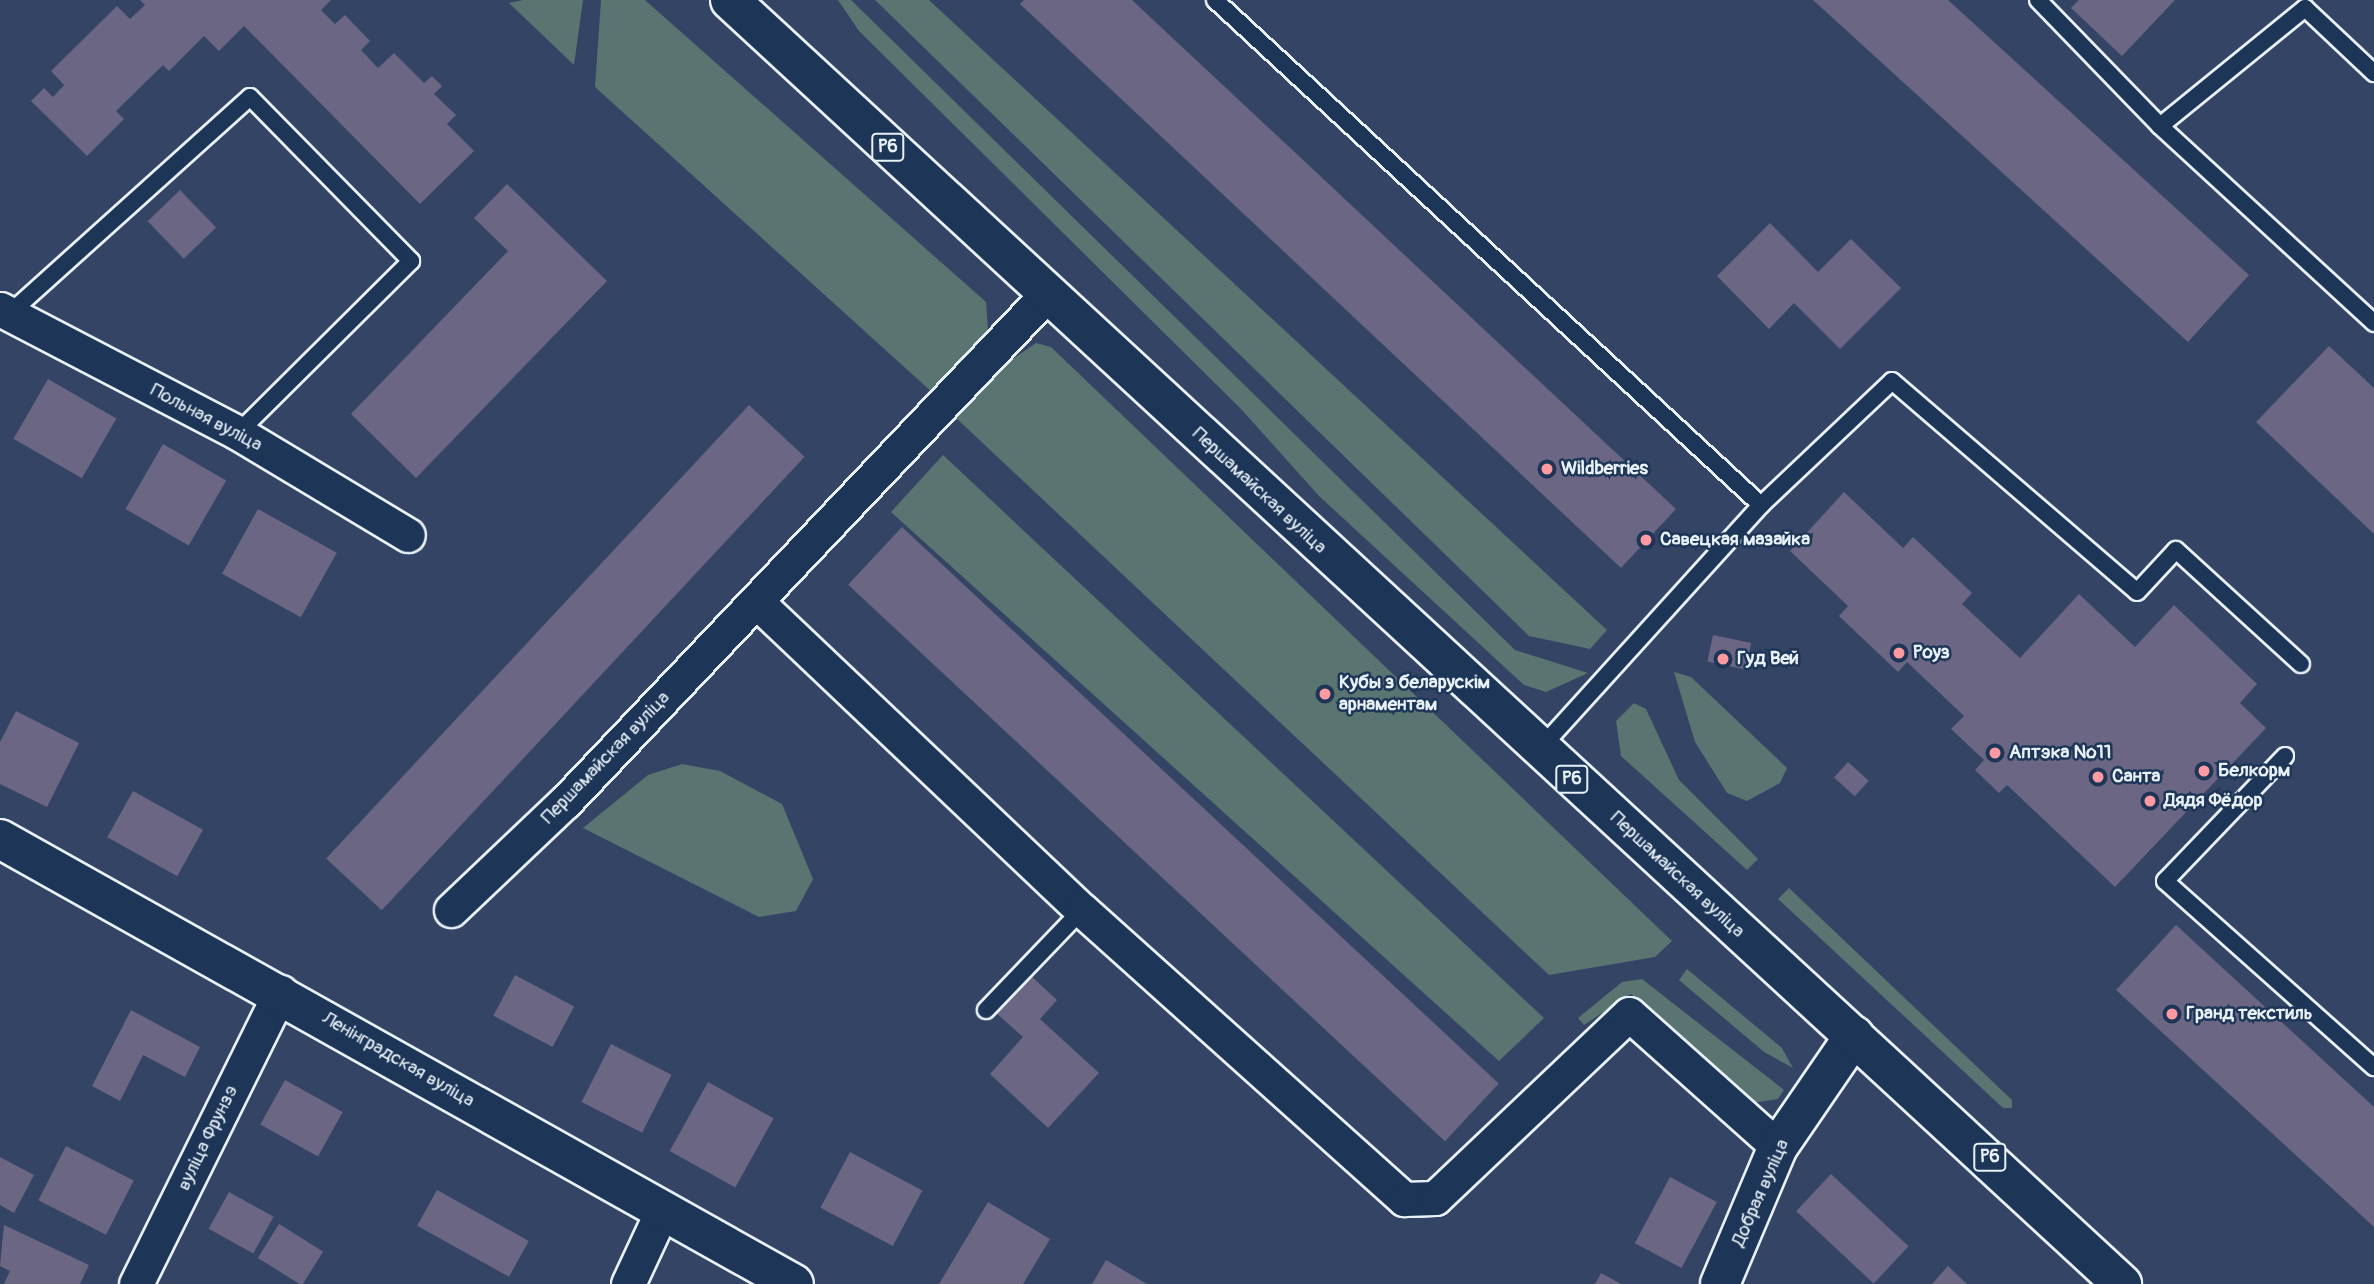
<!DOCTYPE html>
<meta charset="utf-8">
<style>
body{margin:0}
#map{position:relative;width:2374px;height:1284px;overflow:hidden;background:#344464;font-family:Pangolin,sans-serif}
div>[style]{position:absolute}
.green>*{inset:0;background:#597471}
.building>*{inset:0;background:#6a6684;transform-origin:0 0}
.roads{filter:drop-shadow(2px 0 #e8f1f8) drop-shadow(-2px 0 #e8f1f8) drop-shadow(0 2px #e8f1f8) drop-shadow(0 -2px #e8f1f8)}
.service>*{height:16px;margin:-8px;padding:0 8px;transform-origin:8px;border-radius:8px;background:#1d3557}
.minor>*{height:33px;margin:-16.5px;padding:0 16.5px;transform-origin:16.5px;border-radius:16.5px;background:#1d3557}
.tertiary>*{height:38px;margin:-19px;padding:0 19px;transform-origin:19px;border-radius:19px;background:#1d3557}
.primary>*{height:38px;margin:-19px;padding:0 19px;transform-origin:19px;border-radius:19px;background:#1d3557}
.dots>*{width:19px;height:19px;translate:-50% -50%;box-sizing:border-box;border:4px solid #1d3557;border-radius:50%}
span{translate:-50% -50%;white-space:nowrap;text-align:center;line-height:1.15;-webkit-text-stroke:5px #1d3557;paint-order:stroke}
.shield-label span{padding:2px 5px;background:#1d3557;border:2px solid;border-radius:5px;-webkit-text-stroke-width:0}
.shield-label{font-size:18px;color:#e8f1f8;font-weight:700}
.street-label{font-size:19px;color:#e8f1f8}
.poi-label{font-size:19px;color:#e8f1f8;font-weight:700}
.left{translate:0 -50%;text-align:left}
</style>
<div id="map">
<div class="green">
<div style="clip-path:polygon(523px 0,583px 0,574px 65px,509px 3px)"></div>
<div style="clip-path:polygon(601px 0,645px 0,986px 302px,988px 331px,934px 394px,595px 87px)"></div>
<div style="clip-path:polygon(838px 0,851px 0,1515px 650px,1588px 673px,1546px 692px,1524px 685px,1319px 496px,1241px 409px,859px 31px)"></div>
<div style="clip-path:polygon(875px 0,929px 0,1607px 630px,1590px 649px,1529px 636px)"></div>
<div style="clip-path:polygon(1036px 343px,1051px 347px,1672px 941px,1655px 957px,1549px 975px,955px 417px,998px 369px)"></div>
<div style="clip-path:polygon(943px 455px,1544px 1018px,1499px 1061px,891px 512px)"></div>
<div style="clip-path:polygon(1674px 672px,1691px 677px,1787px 768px,1780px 783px,1747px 801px,1727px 793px,1695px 742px)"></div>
<div style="clip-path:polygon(1634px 703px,1646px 709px,1679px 780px,1758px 859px,1747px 870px,1621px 756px,1616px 721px)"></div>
<div style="clip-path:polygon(682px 764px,720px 771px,782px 804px,813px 879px,796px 911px,759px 917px,583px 828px,648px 775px)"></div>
<div style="clip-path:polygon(1789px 888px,2012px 1100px,2012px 1108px,2003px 1108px,1778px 899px)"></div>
<div style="clip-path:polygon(1687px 969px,1782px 1048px,1793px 1068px,1764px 1052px,1679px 980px)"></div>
<div style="clip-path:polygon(1642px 979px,1784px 1090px,1778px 1099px,1753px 1103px,1631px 994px,1584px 1025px,1578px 1018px,1622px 982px)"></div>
</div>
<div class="building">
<div style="clip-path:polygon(140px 0,331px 0,321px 10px,335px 24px,345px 15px,370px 41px,361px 50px,378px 68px,394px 53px,424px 83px,432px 76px,442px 86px,434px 94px,456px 115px,447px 124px,474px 151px,420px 204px,244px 26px,219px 51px,204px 36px,169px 71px,163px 65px,116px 111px,124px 119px,87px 156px,31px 101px,44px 88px,53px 97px,64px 85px,51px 71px,117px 6px,130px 19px,145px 5px)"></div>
<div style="clip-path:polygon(1024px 0,1132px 0,1676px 509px,1621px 568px,1020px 4px)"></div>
<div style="clip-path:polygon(1813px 0,1948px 0,2249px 275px,2188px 342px)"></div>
<div style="clip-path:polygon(2079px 0,2175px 0,2122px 56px,2071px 8px)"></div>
<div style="clip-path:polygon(507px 184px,607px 281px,416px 478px,351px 414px,508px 251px,474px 218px)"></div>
<div style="left:180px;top:190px;width:52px;height:45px;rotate:46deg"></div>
<div style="clip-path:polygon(1770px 223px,1818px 272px,1851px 239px,1901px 288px,1840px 349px,1794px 303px,1769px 329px,1717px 276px)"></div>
<div style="clip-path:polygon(2329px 346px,2374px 388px,2374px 534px,2256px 422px)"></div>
<div style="left:48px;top:379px;width:79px;height:69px;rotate:30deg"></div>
<div style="left:749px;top:405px;width:76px;height:620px;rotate:43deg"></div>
<div style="left:163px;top:444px;width:73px;height:75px;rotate:30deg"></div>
<div style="clip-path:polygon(1844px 492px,1903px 548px,1913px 537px,1972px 593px,1962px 604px,2020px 658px,2079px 594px,2135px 647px,2174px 605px,2257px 684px,2240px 703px,2266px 728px,2115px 887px,2007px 785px,1999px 793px,1975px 770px,1984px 760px,1951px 729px,1964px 716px,1907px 662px,1898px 672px,1839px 616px,1848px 606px,1790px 551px)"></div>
<div style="left:258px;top:509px;width:90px;height:74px;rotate:29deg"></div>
<div style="left:902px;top:527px;width:816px;height:79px;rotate:43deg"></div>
<div style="left:1713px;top:635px;width:39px;height:27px;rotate:12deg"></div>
<div style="clip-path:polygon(16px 711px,79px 743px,47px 807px,0 784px,0 742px)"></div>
<div style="left:1848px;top:762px;width:28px;height:21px;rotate:42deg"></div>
<div style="left:133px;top:791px;width:80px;height:53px;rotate:29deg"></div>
<div style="clip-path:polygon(2176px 925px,2374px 1107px,2374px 1227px,2116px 990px)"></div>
<div style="clip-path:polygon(1029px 974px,1057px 1000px,1040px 1019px,1099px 1073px,1048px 1128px,990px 1074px,1023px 1037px,994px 1011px)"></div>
<div style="left:515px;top:975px;width:67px;height:46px;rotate:28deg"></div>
<div style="clip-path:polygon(131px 1010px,200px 1047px,185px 1077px,143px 1055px,120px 1101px,92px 1086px)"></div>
<div style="left:611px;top:1044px;width:68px;height:65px;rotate:27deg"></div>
<div style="left:285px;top:1080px;width:66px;height:51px;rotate:29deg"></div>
<div style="left:708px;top:1082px;width:75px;height:79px;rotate:29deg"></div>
<div style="left:66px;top:1146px;width:76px;height:61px;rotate:27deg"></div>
<div style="left:850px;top:1152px;width:82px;height:63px;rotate:28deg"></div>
<div style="clip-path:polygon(0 1157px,34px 1175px,14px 1213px,0 1205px)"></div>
<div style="left:1831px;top:1174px;width:106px;height:51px;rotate:43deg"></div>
<div style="left:1670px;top:1177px;width:53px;height:75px;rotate:28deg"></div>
<div style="left:437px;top:1190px;width:105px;height:41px;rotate:29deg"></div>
<div style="left:229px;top:1192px;width:51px;height:42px;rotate:29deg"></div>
<div style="clip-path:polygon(988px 1202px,1050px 1239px,1023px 1284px,939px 1284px)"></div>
<div style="left:279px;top:1224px;width:52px;height:40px;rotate:32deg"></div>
<div style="clip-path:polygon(4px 1225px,89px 1265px,80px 1284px,4px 1284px,10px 1271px,0 1266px)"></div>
<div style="clip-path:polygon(1106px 1260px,1147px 1284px,1092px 1284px)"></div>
<div style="clip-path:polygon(1948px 1266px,1967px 1284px,1932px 1284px)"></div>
<div style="clip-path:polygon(1601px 1273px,1621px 1284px,1595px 1284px)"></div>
</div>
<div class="roads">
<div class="service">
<div style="left:1215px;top:0;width:744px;rotate:42.77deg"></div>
<div style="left:1761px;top:505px;width:328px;rotate:132.2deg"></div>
<div style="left:2038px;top:0;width:175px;rotate:45.9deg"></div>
<div style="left:2160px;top:126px;width:187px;rotate:-39.1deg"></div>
<div style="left:2305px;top:8px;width:95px;rotate:43.3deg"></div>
<div style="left:2160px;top:126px;width:291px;rotate:42.6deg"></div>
<div style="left:9px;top:314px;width:324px;rotate:-42deg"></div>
<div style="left:250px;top:97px;width:230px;rotate:45.5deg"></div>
<div style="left:411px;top:261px;width:244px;rotate:135.2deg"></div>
<div style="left:1761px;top:505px;width:180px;rotate:-43.4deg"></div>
<div style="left:1892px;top:381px;width:323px;rotate:40.7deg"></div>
<div style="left:2137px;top:592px;width:57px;rotate:-47.1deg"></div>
<div style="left:2176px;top:550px;width:169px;rotate:42.4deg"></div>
<div style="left:2285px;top:756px;width:173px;rotate:133.8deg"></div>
<div style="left:2165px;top:881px;width:280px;rotate:41.7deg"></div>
<div style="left:986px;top:1010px;width:139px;rotate:-46.2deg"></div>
</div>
<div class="minor">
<div style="left:0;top:309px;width:268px;rotate:27.5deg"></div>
<div style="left:238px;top:433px;width:198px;rotate:31deg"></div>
<div style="left:757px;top:602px;width:448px;rotate:43.5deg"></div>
<div style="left:1082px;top:910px;width:433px;rotate:41.9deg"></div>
<div style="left:1404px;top:1199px;width:31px;rotate:-2deg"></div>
<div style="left:1435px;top:1198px;width:267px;rotate:-43.5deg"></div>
<div style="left:1629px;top:1014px;width:200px;rotate:41.8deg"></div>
<div style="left:451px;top:910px;width:157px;rotate:-43.5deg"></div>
<div style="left:565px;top:802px;width:700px;rotate:-46.5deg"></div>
<div style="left:136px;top:1284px;width:326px;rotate:-63.7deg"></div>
<div style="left:628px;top:1284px;width:81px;rotate:-65deg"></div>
</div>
<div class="tertiary">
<div style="left:0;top:839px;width:910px;rotate:29.27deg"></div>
<div style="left:1720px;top:1284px;width:149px;rotate:-67.1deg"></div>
<div style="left:1778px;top:1147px;width:135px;rotate:-55.6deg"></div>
</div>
<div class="primary">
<div style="left:730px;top:0;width:1894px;rotate:42.69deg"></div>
</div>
</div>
<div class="dots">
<div style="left:1547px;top:469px;background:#ff9aa2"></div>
<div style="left:1646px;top:540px;background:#ff9aa2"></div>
<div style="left:1899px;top:653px;background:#ff9aa2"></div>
<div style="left:1723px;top:659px;background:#ff9aa2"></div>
<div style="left:1325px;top:694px;background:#ff9aa2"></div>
<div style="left:1995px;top:753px;background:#ff9aa2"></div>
<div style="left:2204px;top:771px;background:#ff9aa2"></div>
<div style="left:2098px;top:777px;background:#ff9aa2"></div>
<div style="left:2150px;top:801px;background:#ff9aa2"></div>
<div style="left:2172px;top:1014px;background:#ff9aa2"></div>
</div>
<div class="shield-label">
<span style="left:888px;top:147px">Р6</span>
<span style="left:1572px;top:779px">Р6</span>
<span style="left:1990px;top:1157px">Р6</span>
</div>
<div class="street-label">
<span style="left:206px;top:418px;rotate:28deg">Польная вуліца</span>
<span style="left:1259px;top:491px;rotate:43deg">Першамайская вуліца</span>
<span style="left:606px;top:758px;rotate:-46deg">Першамайская вуліца</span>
<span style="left:1677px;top:875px;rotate:43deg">Першамайская вуліца</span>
<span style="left:398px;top:1060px;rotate:30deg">Ленінградская вуліца</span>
<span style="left:208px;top:1138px;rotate:-64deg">вуліца Фрунзэ</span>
<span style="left:1761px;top:1193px;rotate:-66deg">Добрая вуліца</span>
</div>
<div class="poi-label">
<span class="left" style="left:1561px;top:469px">Wildberries</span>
<span class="left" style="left:1660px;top:540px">Савецкая мазайка</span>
<span class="left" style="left:1913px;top:653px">Роуз</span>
<span class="left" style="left:1737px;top:659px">Гуд Вей</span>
<span class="left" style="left:1339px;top:694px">Кубы з беларускім<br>арнаментам</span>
<span class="left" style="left:2009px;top:753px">Аптэка №11</span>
<span class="left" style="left:2218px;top:771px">Белкорм</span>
<span class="left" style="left:2112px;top:777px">Санта</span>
<span class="left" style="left:2164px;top:801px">Дядя Фёдор</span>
<span class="left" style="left:2186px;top:1014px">Гранд текстиль</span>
</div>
</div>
